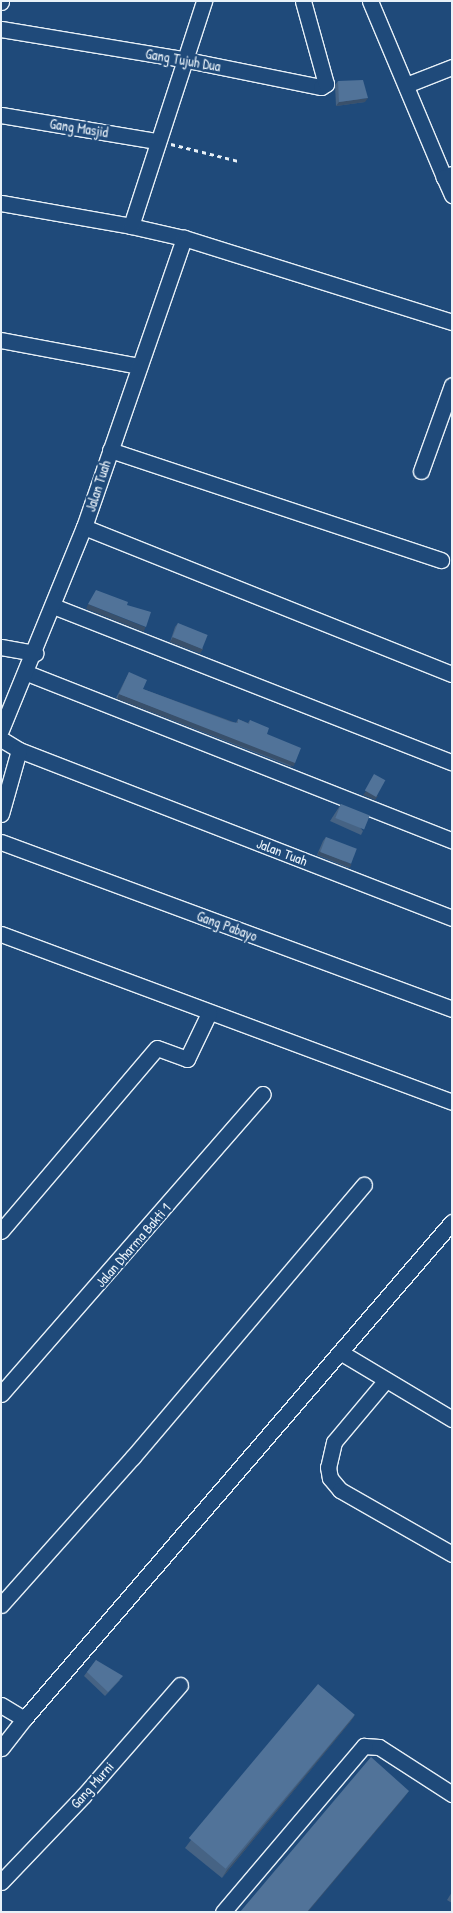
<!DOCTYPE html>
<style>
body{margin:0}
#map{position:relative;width:453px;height:1913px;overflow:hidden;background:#1f4a7a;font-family:"Patrick Hand",sans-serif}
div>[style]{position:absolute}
.path>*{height:2.5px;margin-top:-1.25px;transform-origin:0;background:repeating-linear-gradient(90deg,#e8f1f8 0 4px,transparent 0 8px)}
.roads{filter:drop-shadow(1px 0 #e8f1f8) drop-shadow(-1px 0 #e8f1f8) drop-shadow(0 1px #e8f1f8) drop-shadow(0 -1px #e8f1f8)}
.minor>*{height:15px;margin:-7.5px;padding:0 7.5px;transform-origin:7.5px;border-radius:7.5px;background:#1f4a7a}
.wall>*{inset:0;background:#466384}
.shaded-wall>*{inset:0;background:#39506b;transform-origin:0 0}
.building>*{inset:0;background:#517399;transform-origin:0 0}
span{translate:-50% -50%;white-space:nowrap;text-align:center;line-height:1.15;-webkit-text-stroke:4.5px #1f4a7a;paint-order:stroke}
.street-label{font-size:14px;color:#e8f1f8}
.frame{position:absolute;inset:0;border:2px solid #e8f1f8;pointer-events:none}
</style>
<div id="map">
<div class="path">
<div style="left:171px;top:144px;width:69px;rotate:14.2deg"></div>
</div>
<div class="roads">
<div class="minor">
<div style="left:370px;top:1px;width:191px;rotate:67.2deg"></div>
<div style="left:1px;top:2px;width:1px;rotate:-90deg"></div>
<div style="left:1px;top:29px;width:183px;rotate:9.4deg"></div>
<div style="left:182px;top:59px;width:142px;rotate:11.4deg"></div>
<div style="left:321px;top:87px;width:6px;rotate:-31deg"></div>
<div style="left:326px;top:84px;width:86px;rotate:-105.5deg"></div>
<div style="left:406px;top:85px;width:49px;rotate:-21.4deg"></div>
<div style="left:1px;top:115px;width:158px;rotate:9.5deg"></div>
<div style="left:452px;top:174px;width:9px;rotate:159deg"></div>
<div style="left:444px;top:177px;width:20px;rotate:66deg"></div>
<div style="left:1px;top:203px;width:132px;rotate:10deg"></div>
<div style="left:131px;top:226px;width:54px;rotate:12.8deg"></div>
<div style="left:184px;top:238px;width:281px;rotate:17.4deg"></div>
<div style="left:131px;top:226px;width:237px;rotate:-72deg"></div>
<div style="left:1px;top:340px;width:139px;rotate:10.7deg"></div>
<div style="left:110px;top:450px;width:349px;rotate:18.4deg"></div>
<div style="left:421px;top:471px;width:91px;rotate:-70.2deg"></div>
<div style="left:84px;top:527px;width:396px;rotate:21.8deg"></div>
<div style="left:53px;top:606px;width:428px;rotate:21.4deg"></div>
<div style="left:1px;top:647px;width:35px;rotate:10deg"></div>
<div style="left:27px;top:673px;width:457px;rotate:21.5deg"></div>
<div style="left:1px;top:730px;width:219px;rotate:-67.8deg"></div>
<div style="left:84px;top:527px;width:306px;rotate:-70.9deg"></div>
<div style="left:1px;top:739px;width:21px;rotate:31deg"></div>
<div style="left:19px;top:750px;width:464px;rotate:21.2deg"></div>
<div style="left:1px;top:814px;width:66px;rotate:-74.3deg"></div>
<div style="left:1px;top:842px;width:481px;rotate:20.3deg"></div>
<div style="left:1px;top:934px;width:481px;rotate:20.4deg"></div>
<div style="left:1px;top:1231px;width:240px;rotate:-49.6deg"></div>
<div style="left:157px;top:1048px;width:32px;rotate:20deg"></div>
<div style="left:187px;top:1059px;width:51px;rotate:-64.4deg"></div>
<div style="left:340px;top:1352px;width:131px;rotate:30.9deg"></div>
<div style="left:386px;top:1380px;width:81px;rotate:130deg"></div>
<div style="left:334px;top:1442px;width:26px;rotate:103deg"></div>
<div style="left:328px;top:1467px;width:11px;rotate:80deg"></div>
<div style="left:330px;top:1478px;width:16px;rotate:50deg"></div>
<div style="left:340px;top:1490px;width:129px;rotate:29.7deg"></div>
<div style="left:1px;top:1394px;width:398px;rotate:-48.9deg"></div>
<div style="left:1px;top:1605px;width:198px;rotate:-48.3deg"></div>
<div style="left:133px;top:1457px;width:357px;rotate:-49.7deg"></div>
<div style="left:1px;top:1705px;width:27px;rotate:31deg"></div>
<div style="left:24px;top:1719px;width:37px;rotate:128deg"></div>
<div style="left:24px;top:1719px;width:656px;rotate:-49.27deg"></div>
<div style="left:1px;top:1882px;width:120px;rotate:-46.3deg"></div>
<div style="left:84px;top:1795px;width:146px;rotate:-48.9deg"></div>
<div style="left:223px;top:1912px;width:218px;rotate:-49.7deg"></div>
<div style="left:364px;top:1746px;width:15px;rotate:4deg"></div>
<div style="left:379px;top:1747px;width:87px;rotate:32.8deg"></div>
</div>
</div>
<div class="wall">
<div style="clip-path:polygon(338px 81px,365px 102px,336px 106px,335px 85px)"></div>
<div style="clip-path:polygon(178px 623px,203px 649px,200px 653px,170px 642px,175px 627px)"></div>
<div style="clip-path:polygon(129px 672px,143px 689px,236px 723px,238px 719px,248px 723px,250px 720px,267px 734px,292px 767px,116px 698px)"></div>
<div style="clip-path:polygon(341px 804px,363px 831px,361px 835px,330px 821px)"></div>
<div style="clip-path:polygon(326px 837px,349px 868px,317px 855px,323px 841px)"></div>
<div style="clip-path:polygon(96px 1660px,120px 1680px,105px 1696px,84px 1676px)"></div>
<div style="clip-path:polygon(355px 1715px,350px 1722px,222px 1878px,185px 1848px,191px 1840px)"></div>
<div style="clip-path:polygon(452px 1892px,452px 1903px,447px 1900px)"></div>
</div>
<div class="shaded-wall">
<div style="clip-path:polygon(368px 98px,365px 102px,336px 106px,339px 102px)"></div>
<div style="left:88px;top:604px;width:62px;height:5px;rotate:22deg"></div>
<div style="clip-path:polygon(173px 637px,203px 649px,200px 653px,170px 642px)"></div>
<div style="left:119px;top:694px;width:189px;height:5px;rotate:21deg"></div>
<div style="clip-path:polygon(366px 791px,378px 796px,375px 800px,363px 795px)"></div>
<div style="left:319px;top:851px;width:35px;height:4px;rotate:22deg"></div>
<div style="clip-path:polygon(355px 1715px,350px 1722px,222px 1878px,227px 1870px)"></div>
<div style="clip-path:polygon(409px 1791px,404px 1798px,308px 1912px,307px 1912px)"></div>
</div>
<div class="building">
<div style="clip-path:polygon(363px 80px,368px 98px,339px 102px,338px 81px)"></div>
<div style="clip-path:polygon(96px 590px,128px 602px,127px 605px,151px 612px,146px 627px,88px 604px)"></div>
<div style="left:178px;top:623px;width:32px;height:15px;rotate:22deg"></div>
<div style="clip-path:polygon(129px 672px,147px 680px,143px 689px,231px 722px,238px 723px,238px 719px,249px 724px,250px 720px,269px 728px,267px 734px,301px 748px,295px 763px,119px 694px)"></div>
<div style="left:374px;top:774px;width:13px;height:19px;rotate:29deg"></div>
<div style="left:341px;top:804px;width:31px;height:15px;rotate:22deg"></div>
<div style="left:326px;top:837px;width:33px;height:16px;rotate:21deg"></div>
<div style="clip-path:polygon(96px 1660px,123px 1676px,108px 1692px,87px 1672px)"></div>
<div style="left:318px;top:1684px;width:48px;height:201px;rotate:40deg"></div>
<div style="clip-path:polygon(371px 1757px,409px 1791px,307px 1912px,240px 1912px)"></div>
</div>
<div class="street-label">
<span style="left:183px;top:60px;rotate:10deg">Gang Tujuh Dua</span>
<span style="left:79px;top:128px;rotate:9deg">Gang Masjid</span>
<span style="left:98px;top:486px;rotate:-72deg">Jalan Tuah</span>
<span style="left:282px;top:852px;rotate:21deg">Jalan Tuah</span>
<span style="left:227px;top:926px;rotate:20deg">Gang Pabayo</span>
<span style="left:133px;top:1245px;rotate:-49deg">Jalan Dharma Bakti 1</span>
<span style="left:92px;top:1785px;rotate:-48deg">Gang Murni</span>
</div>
<div class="frame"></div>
</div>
